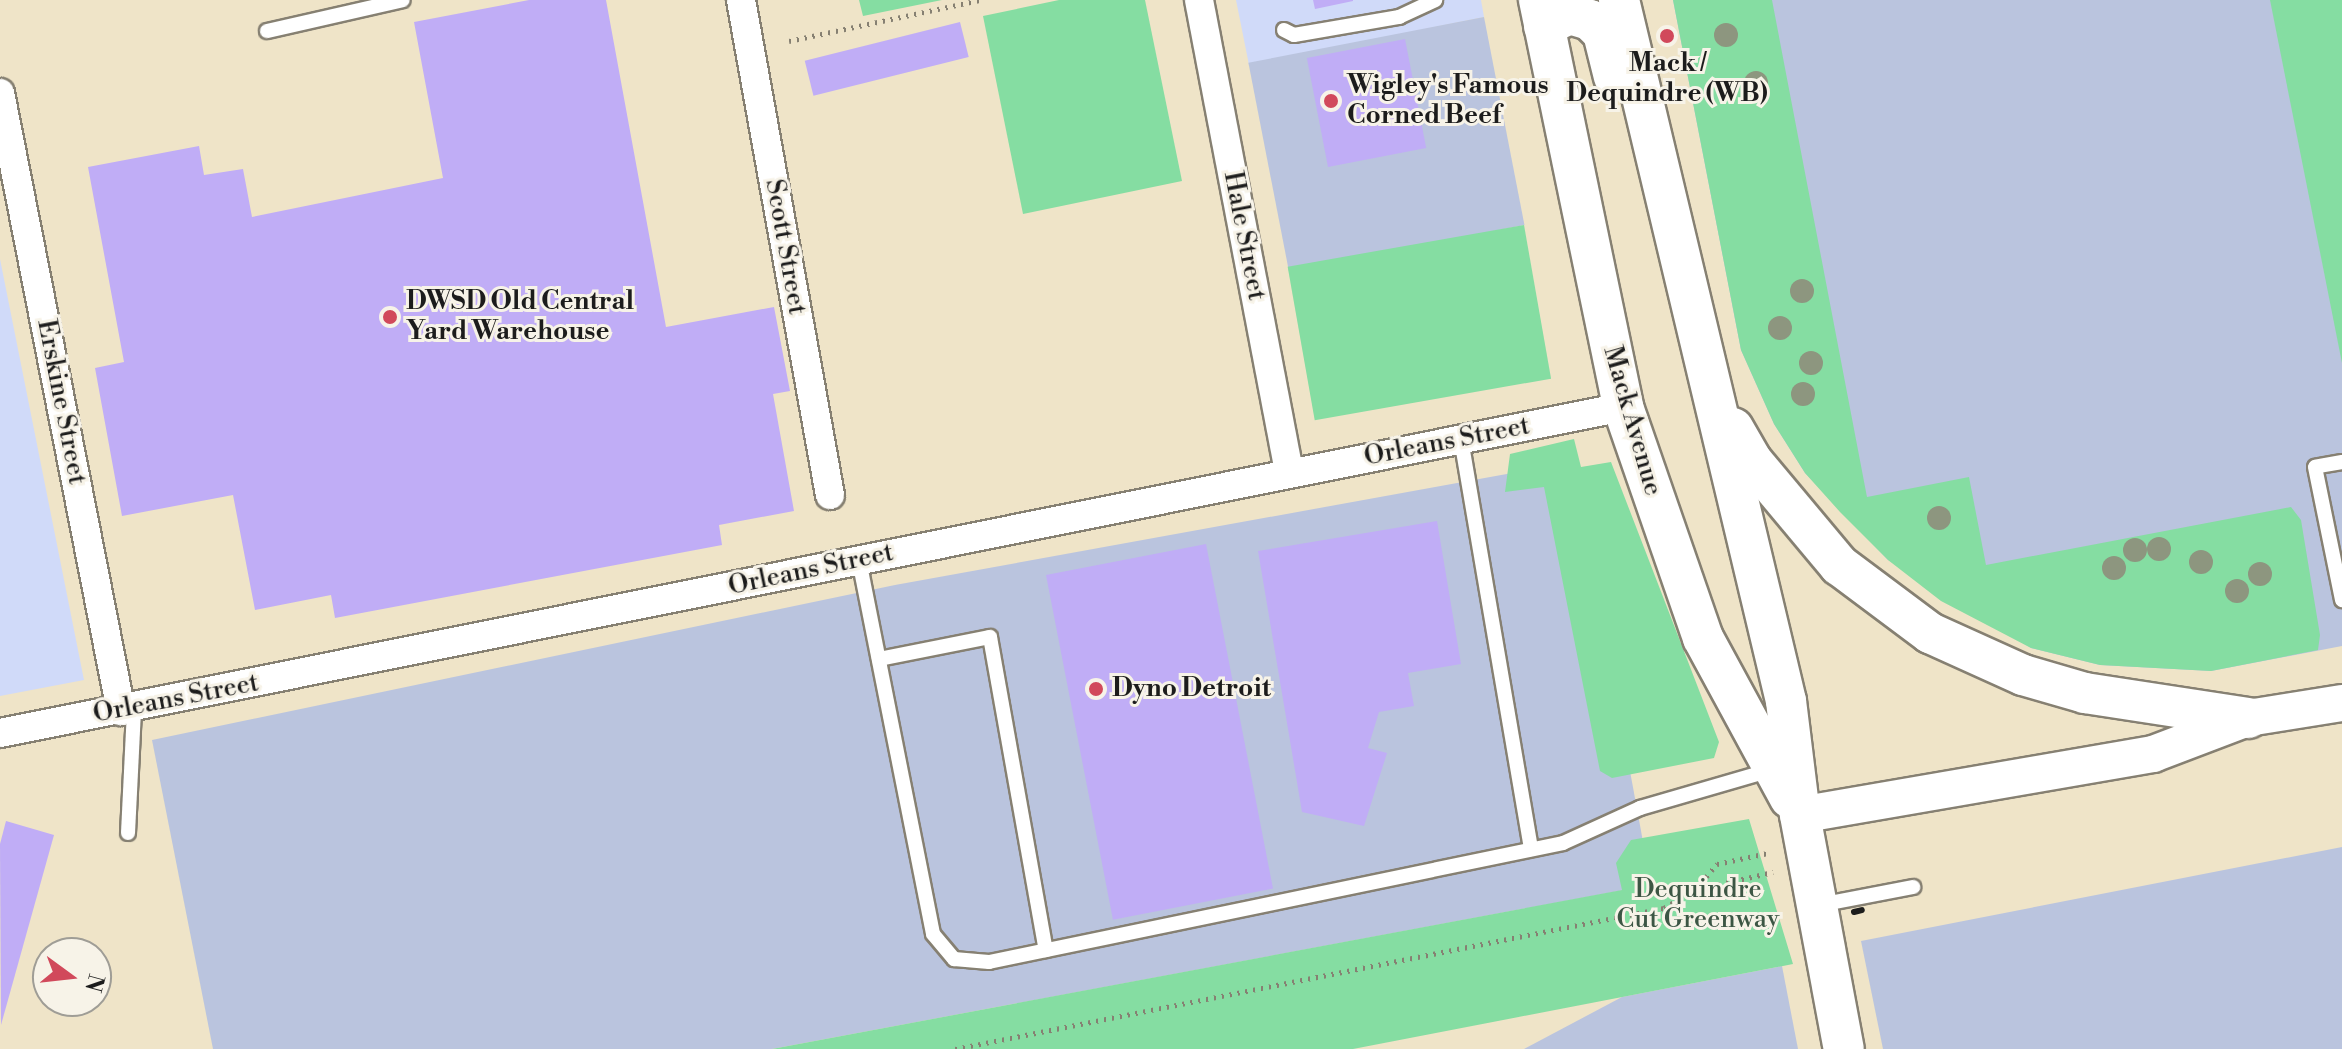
<!DOCTYPE html>
<style>
body{margin:0}
#map{position:relative;width:2342px;height:1049px;overflow:hidden;background:#efe4c8;font-family:"Libre Bodoni",serif}
div>[style]{position:absolute}
.built>*{inset:0;background:#d0daf9}
.industrial>*{inset:0;background:#bac4de;transform-origin:0 0}
.green>*{inset:0;background:#85dda2;transform-origin:0 0}
.building>*{inset:0;background:#c0adf6;transform-origin:0 0}
.path>*{height:5px;margin-top:-2.5px;transform-origin:0;background:repeating-linear-gradient(90deg,#868072 0 2px,transparent 0 8px)}
.roads{filter:drop-shadow(2px 0 #868072) drop-shadow(-2px 0 #868072) drop-shadow(0 2px #868072) drop-shadow(0 -2px #868072)}
.service>*{height:14px;margin:-7px;padding:0 7px;transform-origin:7px;border-radius:7px;background:#fff}
.minor>*{height:28px;margin:-14px;padding:0 14px;transform-origin:14px;border-radius:14px;background:#fff}
.tertiary>*{height:36px;margin:-18px;padding:0 18px;transform-origin:18px;border-radius:18px;background:#fff}
.secondary>*{height:40px;margin:-20px;padding:0 20px;transform-origin:20px;border-radius:20px;background:#fff}
.rail>*{height:6px;margin:-3px;padding:0 3px;transform-origin:3px;border-radius:3px;background:#1c1c1c}
.trees>*{width:24px;height:24px;margin:-12px;border-radius:50%;background:#8d967f}
.dots>*{width:22px;height:22px;translate:-50% -50%;box-sizing:border-box;border:4px solid #f7f3e8;border-radius:50%}
span{translate:-50% -50%;white-space:nowrap;text-align:center;line-height:1.15;-webkit-text-stroke:6px #f7f3e8;paint-order:stroke}
.poi-label{font-size:26px;color:#1c1c1c;font-weight:700}
.left{translate:0 -50%;text-align:left}
.street-label{font-size:26px;color:#1c1c1c}
.park-label{font-size:26px;color:#3c5644}
.north{position:absolute;left:32px;top:937px;width:80px;height:80px;box-sizing:border-box;background:#f7f3e8;border:2px solid #9f9d96;border-radius:50%;rotate:105deg;font-size:22px;font-weight:700;line-height:32px;text-align:center;color:#1c1c1c}
.north::after{content:'';display:block;margin:auto;width:28px;height:36px;background:#d1495b;clip-path:polygon(50% 0,100% 100%,50% 72%,0 100%)}
</style>
<div id="map">
<div class="built">
<div style="clip-path:polygon(1236px 0,1481px 0,1484px 17px,1249px 65px)"></div>
<div style="clip-path:polygon(0 259px,84px 680px,0 696px)"></div>
</div>
<div class="industrial">
<div style="clip-path:polygon(1673px 0,2342px 0,2342px 646px,2211px 671px,2100px 665px,2031px 648px,1888px 560px,1805px 473px,1774px 424px,1741px 350px)"></div>
<div style="left:1484px;top:17px;width:212px;height:240px;rotate:79deg"></div>
<div style="clip-path:polygon(1573px 462px,1651px 885px,772px 1049px,213px 1049px,152px 740px,895px 585px)"></div>
<div style="clip-path:polygon(2342px 847px,2342px 1049px,1883px 1049px,1861px 941px)"></div>
<div style="clip-path:polygon(1782px 966px,1798px 1049px,1524px 1049px,1622px 997px)"></div>
</div>
<div class="green">
<div style="clip-path:polygon(859px 0,942px 0,863px 16px)"></div>
<div style="clip-path:polygon(1059px 0,1145px 0,1182px 181px,1023px 214px,983px 16px)"></div>
<div style="clip-path:polygon(1673px 0,1772px 0,1867px 497px,1969px 477px,1986px 565px,2291px 507px,2301px 520px,2320px 635px,2318px 650px,2211px 671px,2100px 665px,2031px 648px,1941px 601px,1888px 560px,1840px 512px,1805px 473px,1774px 424px,1741px 350px)"></div>
<div style="clip-path:polygon(2270px 0,2342px 0,2342px 363px)"></div>
<div style="left:1524px;top:225px;width:156px;height:240px;rotate:80deg"></div>
<div style="clip-path:polygon(1574px 439px,1581px 467px,1611px 462px,1719px 742px,1714px 758px,1612px 778px,1600px 771px,1544px 487px,1505px 492px,1510px 454px)"></div>
<div style="clip-path:polygon(1749px 819px,1793px 964px,1353px 1049px,772px 1049px,1622px 890px,1616px 863px,1631px 840px)"></div>
</div>
<div class="building">
<div style="clip-path:polygon(529px 0,606px 0,666px 327px,774px 307px,790px 391px,773px 394px,794px 511px,719px 525px,722px 545px,335px 618px,331px 595px,255px 610px,233px 495px,122px 516px,95px 368px,124px 362px,88px 167px,199px 146px,204px 175px,243px 169px,252px 217px,443px 178px,414px 22px)"></div>
<div style="clip-path:polygon(1313px 0,1353px 0,1353px 1px,1315px 9px)"></div>
<div style="left:960px;top:22px;width:36px;height:160px;rotate:76deg"></div>
<div style="left:1405px;top:39px;width:111px;height:100px;rotate:79deg"></div>
<div style="clip-path:polygon(1437px 521px,1461px 664px,1408px 673px,1414px 706px,1379px 712px,1368px 748px,1387px 753px,1364px 826px,1302px 812px,1258px 551px)"></div>
<div style="left:1206px;top:544px;width:351px;height:163px;rotate:79deg"></div>
<div style="clip-path:polygon(6px 821px,54px 835px,1px 1025px,0 844px)"></div>
</div>
<div class="path">
<div style="left:789px;top:41px;width:195px;rotate:-12.1deg"></div>
<div style="left:1696px;top:889px;width:33px;rotate:-50deg"></div>
<div style="left:1717px;top:864px;width:52px;rotate:-12.2deg"></div>
<div style="left:955px;top:1049px;width:723px;rotate:-11.25deg"></div>
<div style="left:1664px;top:908px;width:36px;rotate:-30deg"></div>
<div style="left:1695px;top:890px;width:80px;rotate:-13deg"></div>
</div>
<div class="roads">
<div class="service">
<div style="left:1284px;top:30px;width:11px;rotate:27deg"></div>
<div style="left:1294px;top:35px;width:107px;rotate:-9.7deg"></div>
<div style="left:1399px;top:17px;width:40px;rotate:-25deg"></div>
<div style="left:267px;top:31px;width:139px;rotate:-12.8deg"></div>
<div style="left:1461px;top:439px;width:416px;rotate:80.3deg"></div>
<div style="left:2342px;top:462px;width:27px;rotate:170deg"></div>
<div style="left:2315px;top:467px;width:136px;rotate:78.5deg"></div>
<div style="left:859px;top:560px;width:381px;rotate:78.8deg"></div>
<div style="left:933px;top:934px;width:33px;rotate:50deg"></div>
<div style="left:954px;top:959px;width:35px;rotate:5deg"></div>
<div style="left:989px;top:962px;width:586px;rotate:-11.71deg"></div>
<div style="left:1563px;top:843px;width:85px;rotate:-24.4deg"></div>
<div style="left:1640px;top:808px;width:140px;rotate:-16.2deg"></div>
<div style="left:879px;top:659px;width:113px;rotate:-11.2deg"></div>
<div style="left:990px;top:637px;width:318px;rotate:79.9deg"></div>
<div style="left:128px;top:833px;width:124px;rotate:-87.2deg"></div>
<div style="left:1819px;top:905px;width:96px;rotate:-10.8deg"></div>
</div>
<div class="minor">
<div style="left:741px;top:0;width:503px;rotate:79.81deg"></div>
<div style="left:1199px;top:0;width:481px;rotate:79.2deg"></div>
<div style="left:0;top:93px;width:630px;rotate:78.92deg"></div>
<div style="left:0;top:733px;width:1655px;rotate:-11.36deg"></div>
</div>
<div class="tertiary">
<div style="left:1800px;top:815px;width:358px;rotate:-9.8deg"></div>
<div style="left:2153px;top:754px;width:102px;rotate:-20.8deg"></div>
<div style="left:2248px;top:718px;width:95px;rotate:-9.1deg"></div>
</div>
<div class="secondary">
<div style="left:1539px;top:0;width:416px;rotate:78.3deg"></div>
<div style="left:1623px;top:407px;width:244px;rotate:70.9deg"></div>
<div style="left:1703px;top:638px;width:182px;rotate:61.5deg"></div>
<div style="left:1619px;top:0;width:721px;rotate:76.6deg"></div>
<div style="left:1786px;top:701px;width:115px;rotate:83deg"></div>
<div style="left:1800px;top:815px;width:238px;rotate:79.4deg"></div>
<div style="left:1544px;top:26px;width:29px;rotate:-25deg"></div>
<div style="left:1570px;top:14px;width:21px;rotate:17deg"></div>
<div style="left:1590px;top:20px;width:18px;rotate:45deg"></div>
<div style="left:1603px;top:33px;width:45px;rotate:76deg"></div>
<div style="left:1733px;top:428px;width:38px;rotate:60deg"></div>
<div style="left:1752px;top:461px;width:136px;rotate:50.1deg"></div>
<div style="left:1839px;top:565px;width:114px;rotate:36.8deg"></div>
<div style="left:1930px;top:633px;width:102px;rotate:24.3deg"></div>
<div style="left:2023px;top:675px;width:65px;rotate:16.2deg"></div>
<div style="left:2085px;top:693px;width:165px;rotate:8.7deg"></div>
</div>
</div>
<div class="rail">
<div style="left:1854px;top:912px;width:8px;rotate:-14deg"></div>
</div>
<div class="trees">
<div style="left:1726px;top:35px"></div>
<div style="left:1756px;top:83px"></div>
<div style="left:1802px;top:291px"></div>
<div style="left:1780px;top:328px"></div>
<div style="left:1811px;top:363px"></div>
<div style="left:1803px;top:394px"></div>
<div style="left:1939px;top:518px"></div>
<div style="left:2159px;top:549px"></div>
<div style="left:2135px;top:550px"></div>
<div style="left:2201px;top:562px"></div>
<div style="left:2114px;top:568px"></div>
<div style="left:2260px;top:574px"></div>
<div style="left:2237px;top:591px"></div>
</div>
<div class="dots">
<div style="left:1667px;top:36px;background:#d1495b"></div>
<div style="left:1331px;top:101px;background:#d1495b"></div>
<div style="left:390px;top:317px;background:#d1495b"></div>
<div style="left:1096px;top:689px;background:#d1495b"></div>
</div>
<div class="poi-label">
<span style="left:1667px;top:79px">Mack /<br>Dequindre (WB)</span>
<span class="left" style="left:1347px;top:101px">Wigley's Famous<br>Corned Beef</span>
<span class="left" style="left:406px;top:317px">DWSD Old Central<br>Yard Warehouse</span>
<span class="left" style="left:1112px;top:689px">Dyno Detroit</span>
</div>
<div class="street-label">
<span style="left:1244px;top:236px;rotate:79deg">Hale Street</span>
<span style="left:785px;top:247px;rotate:80deg">Scott Street</span>
<span style="left:61px;top:402px;rotate:79deg">Erskine Street</span>
<span style="left:1632px;top:421px;rotate:74deg">Mack Avenue</span>
<span style="left:1447px;top:442px;rotate:-11deg">Orleans Street</span>
<span style="left:811px;top:570px;rotate:-12deg">Orleans Street</span>
<span style="left:176px;top:699px;rotate:-11deg">Orleans Street</span>
</div>
<div class="park-label">
<span style="left:1698px;top:905px">Dequindre<br>Cut Greenway</span>
</div>
<div class="north">N</div>
</div>
